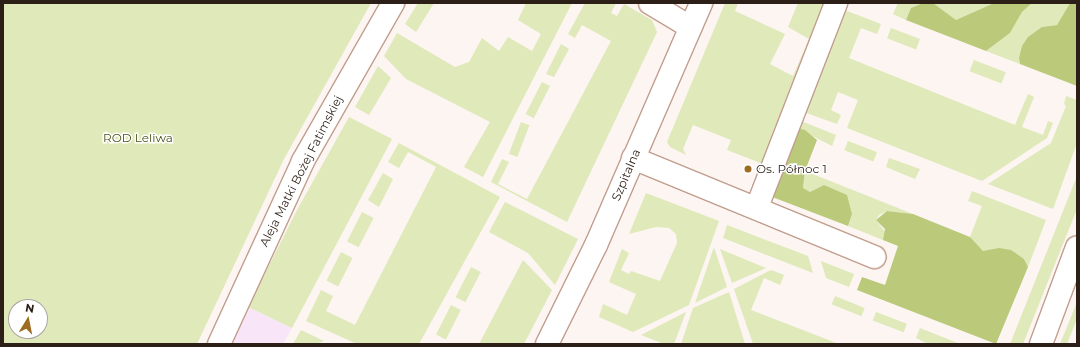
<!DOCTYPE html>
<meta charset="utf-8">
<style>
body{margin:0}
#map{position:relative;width:1080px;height:347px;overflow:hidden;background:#fcf5f1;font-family:Montserrat,sans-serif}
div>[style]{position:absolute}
.commercial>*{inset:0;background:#f8e6f8}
.green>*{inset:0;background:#e0e9ba;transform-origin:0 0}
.forest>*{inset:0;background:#bbc97a}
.roads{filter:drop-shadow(1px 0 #c19e8e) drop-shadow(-1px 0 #c19e8e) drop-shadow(0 1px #c19e8e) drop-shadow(0 -1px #c19e8e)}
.minor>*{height:22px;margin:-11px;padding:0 11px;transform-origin:11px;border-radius:11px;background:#fff}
.tertiary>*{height:22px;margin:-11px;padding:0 11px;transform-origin:11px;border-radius:11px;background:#fff}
.dots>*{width:11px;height:11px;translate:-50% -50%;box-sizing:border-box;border:2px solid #fff;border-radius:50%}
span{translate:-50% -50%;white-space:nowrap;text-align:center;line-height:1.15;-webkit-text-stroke:3px #fff;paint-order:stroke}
.park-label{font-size:12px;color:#4b531a}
.poi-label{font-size:12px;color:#2c1f18}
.left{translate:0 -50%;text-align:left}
.street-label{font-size:12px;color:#2c1f18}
.frame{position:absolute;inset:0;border:4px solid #2c1f18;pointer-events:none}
.north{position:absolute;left:8px;top:299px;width:40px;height:40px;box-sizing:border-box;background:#fff;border:1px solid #aba5a3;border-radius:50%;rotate:10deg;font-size:11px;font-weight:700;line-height:16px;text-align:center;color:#2c1f18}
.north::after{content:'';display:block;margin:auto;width:14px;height:18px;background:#9e6c21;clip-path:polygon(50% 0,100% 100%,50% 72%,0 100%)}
</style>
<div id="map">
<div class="commercial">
<div style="clip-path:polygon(244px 305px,292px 328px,283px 344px,230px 344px)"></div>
</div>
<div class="green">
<div style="clip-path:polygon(evenodd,3px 3px,371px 3px,284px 159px,197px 344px,3px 344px,3px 3px,16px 307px,40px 307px,40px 331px,16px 331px,16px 307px)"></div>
<div style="clip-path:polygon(418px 3px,434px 3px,416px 32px,405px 24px)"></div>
<div style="clip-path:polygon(526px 3px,572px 3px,483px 177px,464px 167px,490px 122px,406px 79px,384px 56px,397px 33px,455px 67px,469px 62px,482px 38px,499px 51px,508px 37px,532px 51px,541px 34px,518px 20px)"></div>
<div style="clip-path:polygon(585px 3px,616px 3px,611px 13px,617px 16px,624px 4px,652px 20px,657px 32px,567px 222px,491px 182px,502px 159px,509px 162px,498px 184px,527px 199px,611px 41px,582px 25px,575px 38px,568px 34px)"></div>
<div style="clip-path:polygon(725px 3px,738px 3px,735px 11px,785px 34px,770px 64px,793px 76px,809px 39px,788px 27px,798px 3px,828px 3px,763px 164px,727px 150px,731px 140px,693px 125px,683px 149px,686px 155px,670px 147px,667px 142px)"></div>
<div style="clip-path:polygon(898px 3px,923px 3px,911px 8px,906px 20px,893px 14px)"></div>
<div style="clip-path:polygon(933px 3px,994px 3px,956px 20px)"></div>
<div style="clip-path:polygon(1032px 3px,1070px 3px,1057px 25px,1042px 27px,1019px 58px,1020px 64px,986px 51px,1010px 33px,1022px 12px)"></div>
<div style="clip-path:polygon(842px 9px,881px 24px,877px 34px,861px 28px,849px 58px,1015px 125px,1028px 94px,1034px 97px,1022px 127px,1043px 135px,1048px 121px,1053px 123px,1047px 138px,982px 181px,847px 128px,858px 100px,838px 92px,831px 110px,841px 115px,837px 124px,801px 111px)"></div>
<div style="left:891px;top:28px;width:31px;height:11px;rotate:21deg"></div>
<div style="clip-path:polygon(561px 44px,569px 49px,554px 77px,546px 74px)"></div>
<div style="left:974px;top:60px;width:34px;height:12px;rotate:21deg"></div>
<div style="clip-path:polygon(378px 66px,391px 78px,369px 115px,355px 107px)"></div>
<div style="left:542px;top:82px;width:9px;height:36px;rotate:27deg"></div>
<div style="clip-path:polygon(1066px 96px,1077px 100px,1077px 143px,1053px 209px,988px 184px,1051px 143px,1066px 106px,1064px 104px)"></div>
<div style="clip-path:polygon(349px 117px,392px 139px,292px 328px,248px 307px,297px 210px)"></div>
<div style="clip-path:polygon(796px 119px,836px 135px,832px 146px,797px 128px)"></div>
<div style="left:521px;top:122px;width:9px;height:34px;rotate:21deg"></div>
<div style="left:848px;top:141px;width:31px;height:10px;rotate:21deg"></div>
<div style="clip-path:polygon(399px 143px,500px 197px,419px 344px,357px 344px,306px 321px,321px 290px,333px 296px,326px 311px,355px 325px,436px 167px,408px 152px,399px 168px,388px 162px)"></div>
<div style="clip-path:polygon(889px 158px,920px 169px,915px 179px,886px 167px)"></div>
<div style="clip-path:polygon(805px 171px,913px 214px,887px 211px,879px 215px,876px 220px,886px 233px,883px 240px,848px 226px,852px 214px,824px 185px,810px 192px,803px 189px)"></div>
<div style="clip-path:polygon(383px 173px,393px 179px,379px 207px,368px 200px)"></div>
<div style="clip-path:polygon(1077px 176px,1077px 209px,1023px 344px,1010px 344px)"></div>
<div style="clip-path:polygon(972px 191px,1046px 220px,1028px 267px,1024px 259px,997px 250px,983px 251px,974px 243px,970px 237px,982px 206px,968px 201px)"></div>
<div style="clip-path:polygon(646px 193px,719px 221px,689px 305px,633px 332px,599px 317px,603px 304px,627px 315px,636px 294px,609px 282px,622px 249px,629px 253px,621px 270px,629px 274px,631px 271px,660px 281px,677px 243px,676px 234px,669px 228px,656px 227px,629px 234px)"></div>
<div style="clip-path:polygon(505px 202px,578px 239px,555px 285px,528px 253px,489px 232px)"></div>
<div style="left:362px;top:212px;width:13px;height:33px;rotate:27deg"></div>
<div style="clip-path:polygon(727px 225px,808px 256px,813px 273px,723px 238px)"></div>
<div style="clip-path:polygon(714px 247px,727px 287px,695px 303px)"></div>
<div style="clip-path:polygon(720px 249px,766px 268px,732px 283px)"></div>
<div style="left:341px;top:252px;width:13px;height:32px;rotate:27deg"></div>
<div style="clip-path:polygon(523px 260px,552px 290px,524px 344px,479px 344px)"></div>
<div style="clip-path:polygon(821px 261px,854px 274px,849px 287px,826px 278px)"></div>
<div style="left:471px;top:267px;width:11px;height:34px;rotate:27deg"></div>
<div style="clip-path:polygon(771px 270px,784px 275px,780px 285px,764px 278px,751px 310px,839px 344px,753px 344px,734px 289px)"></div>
<div style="clip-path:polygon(729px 292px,745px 344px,681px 344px,693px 308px)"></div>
<div style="left:835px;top:296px;width:32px;height:9px;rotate:22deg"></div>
<div style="clip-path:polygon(1077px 302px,1077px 319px,1067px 344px,1060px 344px)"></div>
<div style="left:451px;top:305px;width:11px;height:33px;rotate:27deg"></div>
<div style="clip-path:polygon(686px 312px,674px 344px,664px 344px,641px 335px)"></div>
<div style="left:876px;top:312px;width:33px;height:9px;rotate:21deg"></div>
<div style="clip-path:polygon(920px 328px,960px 344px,928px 344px,916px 338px)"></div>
<div style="clip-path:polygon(301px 330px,324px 341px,316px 344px,293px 344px)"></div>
</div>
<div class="forest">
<div style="clip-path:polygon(923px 3px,933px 3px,956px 20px,994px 3px,1032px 3px,1022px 12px,1010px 33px,986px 51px,906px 20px,911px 8px)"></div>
<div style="clip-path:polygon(1070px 3px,1077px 3px,1077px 86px,1020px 64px,1019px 58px,1022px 46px,1028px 37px,1042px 27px,1057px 25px)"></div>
<div style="clip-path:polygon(797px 128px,805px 130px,817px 140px,805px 171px,803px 188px,810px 192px,824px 185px,847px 195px,852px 214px,848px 226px,767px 195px)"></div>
<div style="clip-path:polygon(887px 211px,913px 214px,970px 237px,983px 251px,999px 248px,1011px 250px,1024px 259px,1028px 267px,996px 344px,857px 290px,862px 277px,885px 285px,898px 246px,883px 240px,885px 229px,876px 220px)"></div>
</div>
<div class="roads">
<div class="minor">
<div style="left:650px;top:3px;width:47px;rotate:31deg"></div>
<div style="left:633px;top:158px;width:261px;rotate:22.3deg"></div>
<div style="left:757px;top:207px;width:219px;rotate:-68.8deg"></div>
<div style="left:547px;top:344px;width:110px;rotate:-63.7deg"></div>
<div style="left:596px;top:245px;width:264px;rotate:-66.5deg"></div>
</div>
<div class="tertiary">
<div style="left:219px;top:344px;width:201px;rotate:-65.3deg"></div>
<div style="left:303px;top:161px;width:182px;rotate:-60.3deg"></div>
<div style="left:1041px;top:344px;width:103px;rotate:-69.6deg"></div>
</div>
</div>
<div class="dots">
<div style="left:748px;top:169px;background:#9e6c21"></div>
</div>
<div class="park-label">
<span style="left:138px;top:138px">ROD Leliwa</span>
</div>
<div class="poi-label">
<span class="left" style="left:756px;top:169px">Os. Północ 1</span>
</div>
<div class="street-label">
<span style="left:301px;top:171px;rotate:-63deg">Aleja Matki Bożej Fatimskiej</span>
<span style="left:626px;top:175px;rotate:-67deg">Szpitalna</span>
</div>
<div class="frame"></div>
<div class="north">N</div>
</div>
